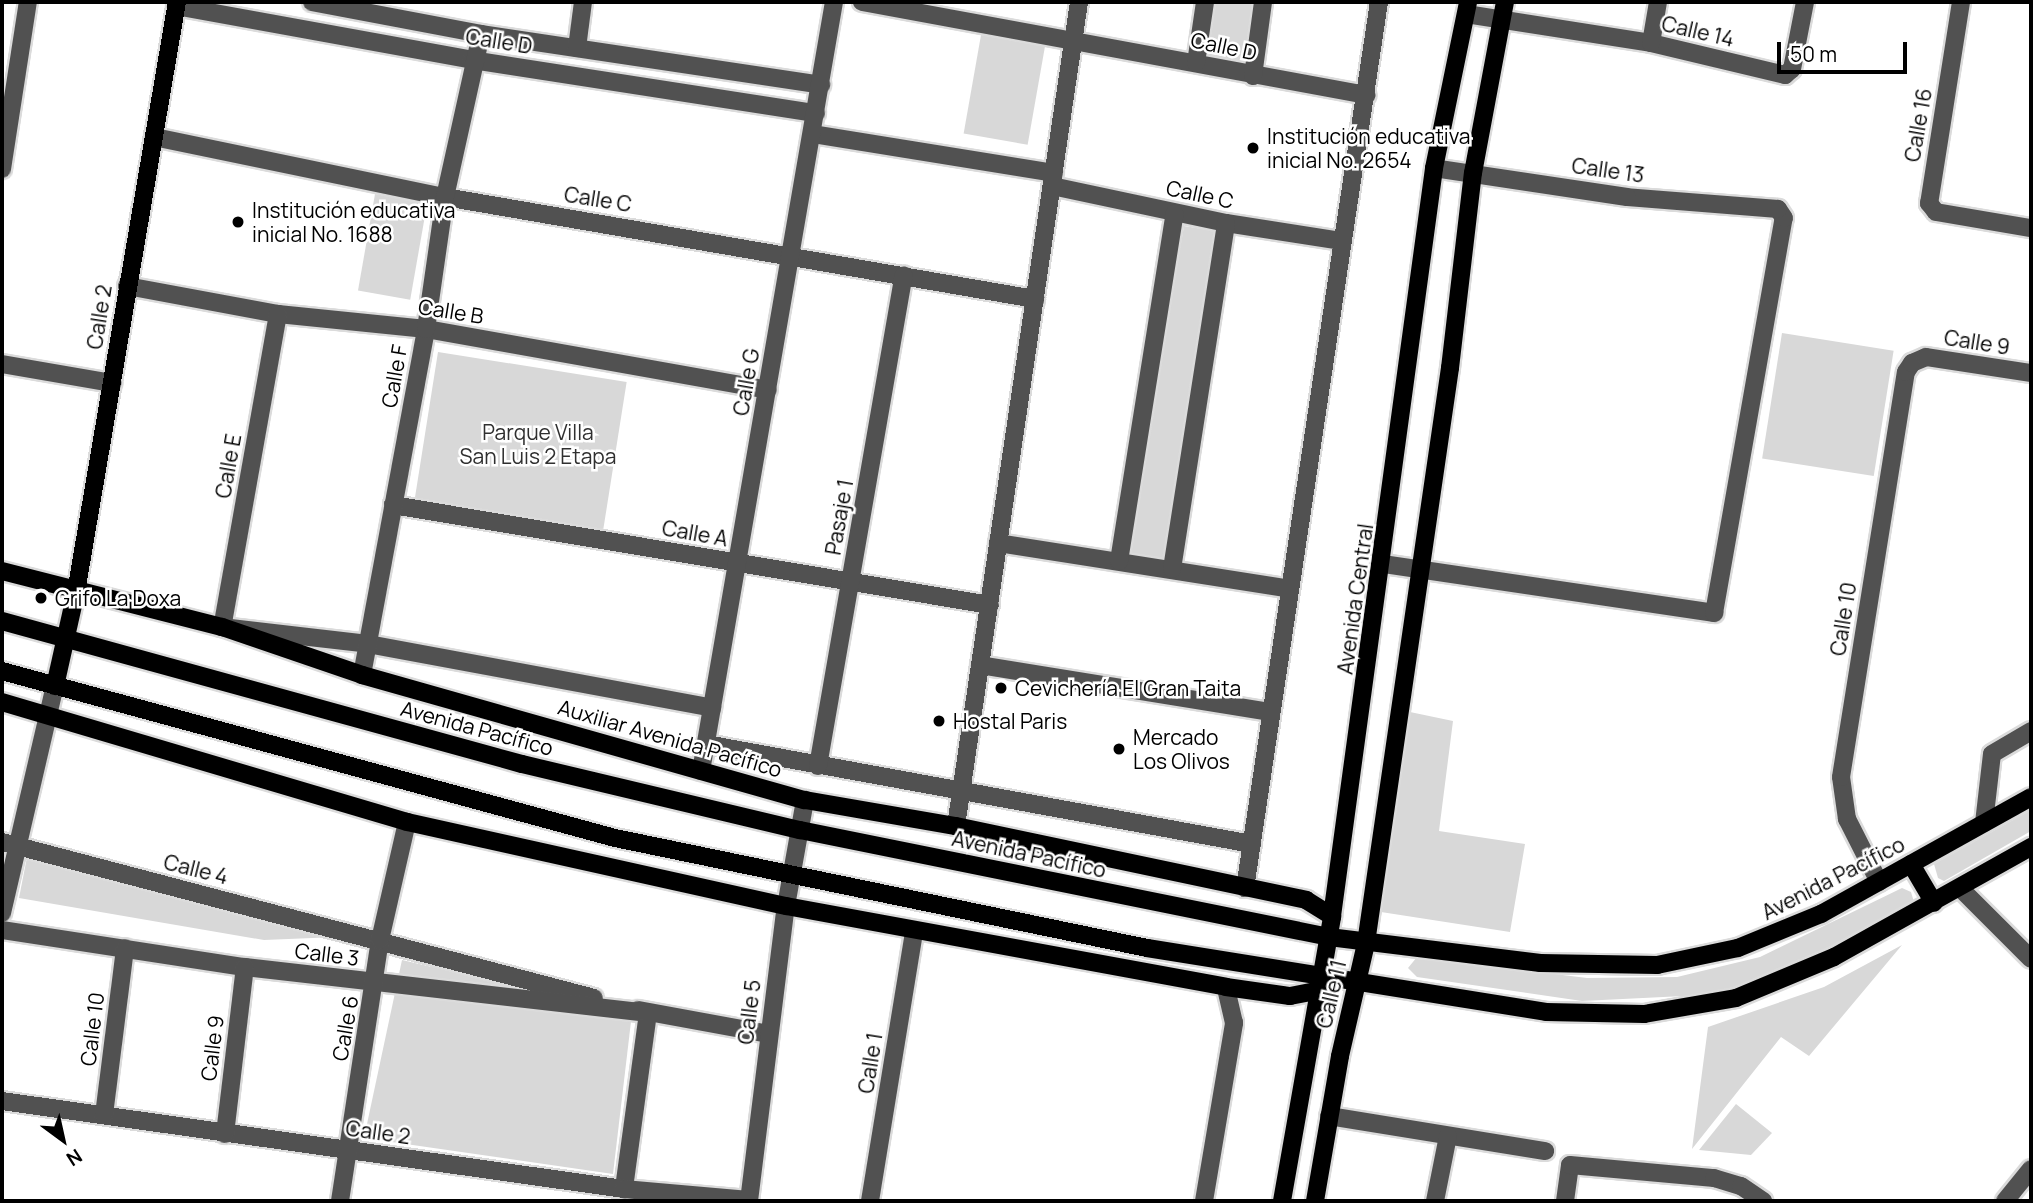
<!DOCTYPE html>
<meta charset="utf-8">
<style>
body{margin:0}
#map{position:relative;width:2033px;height:1203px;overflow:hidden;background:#fff;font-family:Manrope,sans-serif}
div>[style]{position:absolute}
.green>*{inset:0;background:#d8d8d8;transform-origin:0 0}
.roads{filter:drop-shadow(2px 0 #dbdbdb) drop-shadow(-2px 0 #dbdbdb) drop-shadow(0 2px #dbdbdb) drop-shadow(0 -2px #dbdbdb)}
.minor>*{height:18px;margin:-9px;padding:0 9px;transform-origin:9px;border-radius:9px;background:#515151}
.major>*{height:18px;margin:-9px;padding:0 9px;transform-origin:9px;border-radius:9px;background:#000}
.dots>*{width:19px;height:19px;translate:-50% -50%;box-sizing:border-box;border:4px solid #fff;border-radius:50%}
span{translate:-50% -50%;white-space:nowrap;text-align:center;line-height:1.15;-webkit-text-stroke:5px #fff;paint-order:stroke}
.street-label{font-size:21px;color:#000}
.poi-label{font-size:21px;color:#000}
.left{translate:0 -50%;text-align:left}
.park-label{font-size:21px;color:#2f2f2f}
.frame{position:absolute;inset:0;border:4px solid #000;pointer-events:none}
.north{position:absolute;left:28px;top:1105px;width:70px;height:70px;-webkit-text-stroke:5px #fff;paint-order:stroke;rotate:147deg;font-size:19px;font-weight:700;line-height:28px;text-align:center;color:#000}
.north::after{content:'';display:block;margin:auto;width:24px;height:32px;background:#000;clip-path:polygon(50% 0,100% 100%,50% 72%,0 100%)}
.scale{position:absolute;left:1777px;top:42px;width:130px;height:32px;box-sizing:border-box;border:4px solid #000;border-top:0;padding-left:9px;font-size:21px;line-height:24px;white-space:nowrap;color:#000;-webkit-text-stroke:5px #fff;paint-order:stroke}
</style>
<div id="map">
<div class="green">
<div style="clip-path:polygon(1210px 2px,1258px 2px,1249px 69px,1202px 58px)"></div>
<div style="left:981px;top:35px;width:65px;height:100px;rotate:10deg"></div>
<div style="left:375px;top:194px;width:53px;height:98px;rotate:10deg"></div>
<div style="clip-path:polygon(1184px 226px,1215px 231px,1167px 562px,1126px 555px)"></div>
<div style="left:1782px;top:333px;width:113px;height:127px;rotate:9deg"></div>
<div style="left:438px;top:352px;width:191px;height:149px;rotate:9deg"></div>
<div style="clip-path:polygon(1410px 712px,1453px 721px,1439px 831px,1525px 844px,1510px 932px,1381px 912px)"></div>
<div style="clip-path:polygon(2031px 810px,2031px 831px,1944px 881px,1938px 878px,1934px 864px)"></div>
<div style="clip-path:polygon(27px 857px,337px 937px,264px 940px,19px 898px)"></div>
<div style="clip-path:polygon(1902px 888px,1911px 892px,1914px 902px,1907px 909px,1838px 947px,1759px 980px,1704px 995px,1582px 1001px,1417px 977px,1408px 968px,1417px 957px,1587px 978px,1677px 977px,1760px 957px)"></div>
<div style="clip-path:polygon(1902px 945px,1809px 1056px,1781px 1037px,1692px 1149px,1708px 1027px,1824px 987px)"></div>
<div style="clip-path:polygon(402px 960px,632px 1013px,613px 1174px,364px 1138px)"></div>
<div style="clip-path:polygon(1736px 1104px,1772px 1133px,1751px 1155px,1699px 1150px)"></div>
</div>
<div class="roads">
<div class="minor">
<div style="left:312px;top:2px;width:172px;rotate:10.7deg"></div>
<div style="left:481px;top:34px;width:344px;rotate:8.5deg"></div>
<div style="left:862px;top:2px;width:513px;rotate:10.45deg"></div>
<div style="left:1961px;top:2px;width:204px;rotate:99deg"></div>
<div style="left:1929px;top:203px;width:11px;rotate:52deg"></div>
<div style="left:1936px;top:212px;width:96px;rotate:9.6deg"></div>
<div style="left:176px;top:6px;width:301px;rotate:10.3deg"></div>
<div style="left:472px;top:60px;width:348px;rotate:8.8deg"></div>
<div style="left:1466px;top:14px;width:187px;rotate:8.9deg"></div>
<div style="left:1651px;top:43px;width:138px;rotate:13.4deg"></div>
<div style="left:1785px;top:75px;width:9px;rotate:-41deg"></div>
<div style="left:1792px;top:69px;width:68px;rotate:-79deg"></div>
<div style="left:1651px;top:43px;width:42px;rotate:-80.3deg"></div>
<div style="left:577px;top:48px;width:46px;rotate:-82.6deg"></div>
<div style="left:1196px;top:63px;width:62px;rotate:-81.6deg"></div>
<div style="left:1253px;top:76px;width:75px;rotate:-82.3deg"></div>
<div style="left:813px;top:134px;width:244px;rotate:9.2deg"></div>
<div style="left:154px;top:137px;width:297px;rotate:11.7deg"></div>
<div style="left:445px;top:197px;width:599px;rotate:9.81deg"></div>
<div style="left:2px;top:169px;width:169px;rotate:-81.2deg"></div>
<div style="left:1052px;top:186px;width:178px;rotate:12deg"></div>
<div style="left:1226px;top:223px;width:116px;rotate:8.9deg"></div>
<div style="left:127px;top:286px;width:154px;rotate:10.5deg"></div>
<div style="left:278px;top:314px;width:149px;rotate:5.8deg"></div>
<div style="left:426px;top:329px;width:347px;rotate:10.1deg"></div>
<div style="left:278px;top:314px;width:318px;rotate:100.1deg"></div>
<div style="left:222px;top:627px;width:147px;rotate:6.6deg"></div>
<div style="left:368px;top:644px;width:350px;rotate:10.5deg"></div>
<div style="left:2px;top:364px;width:112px;rotate:9.8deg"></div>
<div style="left:393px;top:505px;width:605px;rotate:9.51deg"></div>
<div style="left:998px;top:543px;width:292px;rotate:8.9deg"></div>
<div style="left:1119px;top:561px;width:352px;rotate:-80.9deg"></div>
<div style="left:1383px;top:564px;width:335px;rotate:8.4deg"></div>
<div style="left:1714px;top:613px;width:401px;rotate:-80deg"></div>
<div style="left:1784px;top:218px;width:11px;rotate:-124deg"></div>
<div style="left:1778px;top:209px;width:151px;rotate:-175.5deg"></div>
<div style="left:1627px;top:197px;width:195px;rotate:-171.5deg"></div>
<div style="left:1172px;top:569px;width:350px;rotate:-81.1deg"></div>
<div style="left:980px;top:665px;width:295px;rotate:9.2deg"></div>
<div style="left:362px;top:675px;width:352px;rotate:-79.5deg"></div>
<div style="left:426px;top:329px;width:133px;rotate:-81.8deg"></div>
<div style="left:445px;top:197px;width:167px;rotate:-77.5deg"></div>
<div style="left:706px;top:744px;width:555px;rotate:10.38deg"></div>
<div style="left:818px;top:766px;width:498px;rotate:-80.1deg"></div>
<div style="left:701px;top:771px;width:780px;rotate:-80.19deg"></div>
<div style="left:1984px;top:823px;width:69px;rotate:-83.4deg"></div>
<div style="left:1992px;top:754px;width:45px;rotate:-30.5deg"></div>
<div style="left:956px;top:826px;width:833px;rotate:-81.51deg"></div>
<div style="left:2px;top:842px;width:612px;rotate:14.76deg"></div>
<div style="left:1879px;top:882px;width:71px;rotate:-116.9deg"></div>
<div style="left:1847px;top:819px;width:42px;rotate:-98.1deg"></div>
<div style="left:1841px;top:777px;width:410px;rotate:-80.9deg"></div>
<div style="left:1906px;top:372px;width:11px;rotate:-56deg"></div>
<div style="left:1912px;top:363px;width:15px;rotate:-23deg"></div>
<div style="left:1926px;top:357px;width:106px;rotate:8.7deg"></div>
<div style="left:1245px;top:888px;width:896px;rotate:-81.4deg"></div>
<div style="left:1960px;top:888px;width:100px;rotate:45deg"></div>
<div style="left:2px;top:913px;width:233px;rotate:-76.9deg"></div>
<div style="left:2px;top:930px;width:246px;rotate:8.7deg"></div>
<div style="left:245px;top:967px;width:406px;rotate:6.5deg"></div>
<div style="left:648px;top:1013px;width:178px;rotate:97.8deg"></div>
<div style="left:638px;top:1010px;width:133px;rotate:10.4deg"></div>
<div style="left:2px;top:1101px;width:628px;rotate:8.05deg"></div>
<div style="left:624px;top:1189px;width:125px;rotate:5deg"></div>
<div style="left:104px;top:1115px;width:168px;rotate:-82.8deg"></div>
<div style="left:1329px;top:1116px;width:219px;rotate:9.2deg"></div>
<div style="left:225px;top:1134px;width:168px;rotate:-83.2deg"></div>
<div style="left:340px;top:1201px;width:264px;rotate:-81.3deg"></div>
<div style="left:380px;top:940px;width:121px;rotate:-77.1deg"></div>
<div style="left:749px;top:1201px;width:297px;rotate:-82.9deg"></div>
<div style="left:786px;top:906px;width:108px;rotate:-79.8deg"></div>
<div style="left:870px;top:1201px;width:272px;rotate:-80.7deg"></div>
<div style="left:1204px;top:1201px;width:181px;rotate:-80.4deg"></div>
<div style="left:1234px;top:1023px;width:37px;rotate:-103deg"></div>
<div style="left:1435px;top:1201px;width:66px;rotate:-78.7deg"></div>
<div style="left:1565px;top:1201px;width:36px;rotate:-82deg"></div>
<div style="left:1570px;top:1165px;width:145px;rotate:5.2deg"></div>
<div style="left:1714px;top:1178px;width:28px;rotate:17deg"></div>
<div style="left:1741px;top:1186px;width:27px;rotate:34deg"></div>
<div style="left:2005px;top:1201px;width:41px;rotate:-50.9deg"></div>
</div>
<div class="major">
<div style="left:2px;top:571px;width:227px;rotate:14.3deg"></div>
<div style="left:222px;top:627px;width:148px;rotate:18.9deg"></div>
<div style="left:362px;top:675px;width:460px;rotate:15.8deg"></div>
<div style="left:805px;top:800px;width:153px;rotate:9.8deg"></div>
<div style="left:956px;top:826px;width:358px;rotate:11.9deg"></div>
<div style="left:1306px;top:900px;width:31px;rotate:32deg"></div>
<div style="left:2px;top:621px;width:539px;rotate:15.38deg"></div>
<div style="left:522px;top:764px;width:286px;rotate:13.4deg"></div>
<div style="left:800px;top:830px;width:540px;rotate:11.43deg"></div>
<div style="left:1329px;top:937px;width:213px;rotate:7deg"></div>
<div style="left:1540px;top:963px;width:117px;rotate:1deg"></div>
<div style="left:1657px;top:965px;width:83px;rotate:-11.9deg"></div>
<div style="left:1738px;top:948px;width:90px;rotate:-22.3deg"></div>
<div style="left:1821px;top:914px;width:240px;rotate:-29.1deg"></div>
<div style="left:2px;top:671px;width:635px;rotate:15.24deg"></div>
<div style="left:615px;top:838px;width:543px;rotate:11.68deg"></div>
<div style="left:1147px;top:948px;width:404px;rotate:9.1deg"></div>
<div style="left:1546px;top:1012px;width:98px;rotate:1.2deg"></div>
<div style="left:1644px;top:1014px;width:93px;rotate:-9.9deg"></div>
<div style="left:1736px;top:998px;width:106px;rotate:-22.7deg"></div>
<div style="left:1834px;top:957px;width:226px;rotate:-29.2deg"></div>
<div style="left:55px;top:686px;width:96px;rotate:-77.4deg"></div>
<div style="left:76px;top:592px;width:599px;rotate:-80.29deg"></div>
<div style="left:2px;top:702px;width:422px;rotate:16.5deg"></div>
<div style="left:407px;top:822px;width:388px;rotate:12.5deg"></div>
<div style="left:786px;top:906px;width:447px;rotate:10.4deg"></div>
<div style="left:1226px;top:987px;width:65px;rotate:8deg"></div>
<div style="left:1290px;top:996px;width:31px;rotate:-11deg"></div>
<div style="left:1911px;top:864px;width:45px;rotate:59.5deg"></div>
<div style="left:1282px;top:1201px;width:289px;rotate:-80deg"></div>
<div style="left:1332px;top:916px;width:755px;rotate:-82.23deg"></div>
<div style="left:1434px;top:168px;width:169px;rotate:-78.4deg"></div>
<div style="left:1315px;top:1201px;width:147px;rotate:-80.2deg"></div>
<div style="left:1340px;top:1056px;width:116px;rotate:-77deg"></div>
<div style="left:1366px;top:943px;width:581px;rotate:-81.69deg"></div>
<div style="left:1450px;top:368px;width:196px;rotate:-83.3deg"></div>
<div style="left:1473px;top:173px;width:174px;rotate:-79.4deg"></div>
</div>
</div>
<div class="dots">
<div style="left:1253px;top:148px;background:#000"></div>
<div style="left:238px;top:222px;background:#000"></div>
<div style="left:41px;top:598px;background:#000"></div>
<div style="left:1001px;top:688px;background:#000"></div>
<div style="left:939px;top:721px;background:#000"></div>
<div style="left:1119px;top:749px;background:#000"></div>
</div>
<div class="street-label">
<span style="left:1698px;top:31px;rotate:13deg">Calle 14</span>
<span style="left:499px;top:41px;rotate:9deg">Calle D</span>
<span style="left:1224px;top:46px;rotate:12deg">Calle D</span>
<span style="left:1918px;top:125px;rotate:-80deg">Calle 16</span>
<span style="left:1608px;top:170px;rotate:8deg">Calle 13</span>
<span style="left:1200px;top:194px;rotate:12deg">Calle C</span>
<span style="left:598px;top:199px;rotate:9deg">Calle C</span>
<span style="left:451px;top:311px;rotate:9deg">Calle B</span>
<span style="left:99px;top:317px;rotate:-81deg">Calle 2</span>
<span style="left:1977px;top:342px;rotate:9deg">Calle 9</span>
<span style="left:394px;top:376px;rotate:-80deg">Calle F</span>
<span style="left:746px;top:382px;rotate:-80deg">Calle G</span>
<span style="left:228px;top:466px;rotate:-80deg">Calle E</span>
<span style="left:839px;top:517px;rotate:-80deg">Pasaje 1</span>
<span style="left:695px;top:533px;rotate:10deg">Calle A</span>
<span style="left:1355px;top:599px;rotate:-82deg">Avenida Central</span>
<span style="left:1843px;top:619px;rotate:-81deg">Calle 10</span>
<span style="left:477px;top:728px;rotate:15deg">Avenida Pacífico</span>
<span style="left:670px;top:738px;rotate:16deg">Auxiliar Avenida Pacífico</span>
<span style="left:1029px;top:854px;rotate:12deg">Avenida Pacífico</span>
<span style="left:196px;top:869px;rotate:14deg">Calle 4</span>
<span style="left:1833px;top:878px;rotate:-27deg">Avenida Pacífico</span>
<span style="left:327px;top:954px;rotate:7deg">Calle 3</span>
<span style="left:1331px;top:994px;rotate:-77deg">Calle 11</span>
<span style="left:749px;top:1012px;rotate:-83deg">Calle 5</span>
<span style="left:345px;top:1028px;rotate:-80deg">Calle 6</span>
<span style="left:92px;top:1029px;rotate:-83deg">Calle 10</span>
<span style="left:212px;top:1048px;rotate:-83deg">Calle 9</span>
<span style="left:870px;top:1063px;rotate:-81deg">Calle 1</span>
<span style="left:378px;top:1132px;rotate:8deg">Calle 2</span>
</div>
<div class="poi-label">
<span class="left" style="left:1267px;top:148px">Institución educativa<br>inicial No. 2654</span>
<span class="left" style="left:252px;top:222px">Institución educativa<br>inicial No. 1688</span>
<span class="left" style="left:55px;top:598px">Grifo La Doxa</span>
<span class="left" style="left:1015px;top:688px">Cevichería El Gran Taita</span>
<span class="left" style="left:953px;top:721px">Hostal Paris</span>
<span class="left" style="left:1133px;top:749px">Mercado<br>Los Olivos</span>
</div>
<div class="park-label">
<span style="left:538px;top:444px">Parque Villa<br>San Luis 2 Etapa</span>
</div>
<div class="frame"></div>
<div class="north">N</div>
<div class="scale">50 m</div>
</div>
